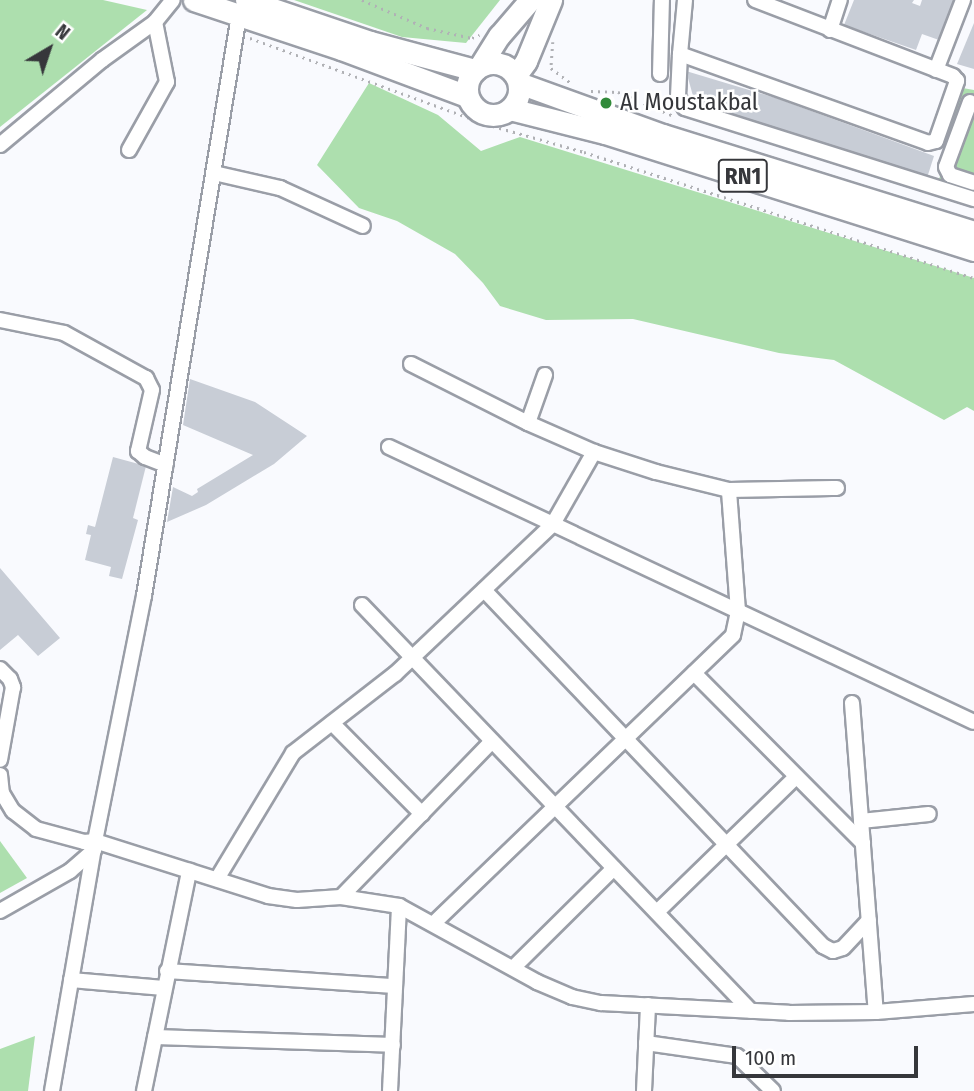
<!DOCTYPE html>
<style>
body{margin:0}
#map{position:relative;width:974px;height:1091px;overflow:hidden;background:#f9fafe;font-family:"Fira Sans Condensed",sans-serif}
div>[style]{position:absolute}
.green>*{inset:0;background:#addfae}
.building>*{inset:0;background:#c8cdd6}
.path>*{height:2.5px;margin-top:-1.25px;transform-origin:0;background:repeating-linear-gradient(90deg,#b0b1b5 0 2px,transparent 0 7px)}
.roads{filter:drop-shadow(2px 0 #9a9ea7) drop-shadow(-2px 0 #9a9ea7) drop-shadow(0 2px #9a9ea7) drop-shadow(0 -2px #9a9ea7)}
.minor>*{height:14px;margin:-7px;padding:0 7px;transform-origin:7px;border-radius:7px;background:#fff}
.highway>*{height:21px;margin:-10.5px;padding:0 10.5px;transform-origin:10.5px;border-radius:10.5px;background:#fff}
.highway>.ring{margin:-10.5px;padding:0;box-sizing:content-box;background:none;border:21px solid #fff;border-radius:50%}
.dots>*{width:19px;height:19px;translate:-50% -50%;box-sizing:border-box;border:4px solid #fff;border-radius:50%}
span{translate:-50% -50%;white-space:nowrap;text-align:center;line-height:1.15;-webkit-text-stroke:5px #fff;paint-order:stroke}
.shield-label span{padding:2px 5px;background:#fff;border:2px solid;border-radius:5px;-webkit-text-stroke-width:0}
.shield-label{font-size:23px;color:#36373b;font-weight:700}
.poi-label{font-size:24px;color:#36373b}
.left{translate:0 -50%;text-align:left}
.north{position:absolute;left:14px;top:14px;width:70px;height:70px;-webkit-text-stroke:5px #fff;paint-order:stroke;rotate:39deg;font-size:19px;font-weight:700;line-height:28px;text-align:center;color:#36373b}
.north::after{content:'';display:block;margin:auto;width:24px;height:32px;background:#36373b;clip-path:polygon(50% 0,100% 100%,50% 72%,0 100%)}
.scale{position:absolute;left:732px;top:1046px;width:186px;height:32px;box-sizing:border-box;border:4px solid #36373b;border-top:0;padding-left:9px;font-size:21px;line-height:24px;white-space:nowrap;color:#36373b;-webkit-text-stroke:5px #fff;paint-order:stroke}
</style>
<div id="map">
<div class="green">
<div style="clip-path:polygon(0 0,103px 0,147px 10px,0 127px)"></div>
<div style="clip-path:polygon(294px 0,500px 0,466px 43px,402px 37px)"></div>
<div style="clip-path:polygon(369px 83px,438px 115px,481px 151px,520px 137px,974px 278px,974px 411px,967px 407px,944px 420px,834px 360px,779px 353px,633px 319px,546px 320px,500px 306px,483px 283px,455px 254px,397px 221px,359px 208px,317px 165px)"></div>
<div style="clip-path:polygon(951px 86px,974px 90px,974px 200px,936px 188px,949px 150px,935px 133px)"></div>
<div style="clip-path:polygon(0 841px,27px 878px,0 893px)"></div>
<div style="clip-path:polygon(35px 1036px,28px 1091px,0 1091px,0 1049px)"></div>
</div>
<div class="building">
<div style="clip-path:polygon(854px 0,914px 0,912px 3px,920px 6px,922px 0,954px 0,939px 40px,922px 34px,916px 50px,844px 25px)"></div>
<div style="clip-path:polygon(974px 23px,974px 69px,957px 64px)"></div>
<div style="clip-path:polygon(686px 71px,776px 98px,934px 156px,927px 178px,695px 103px)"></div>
<div style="clip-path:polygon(190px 379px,255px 402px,307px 436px,274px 464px,206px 505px,167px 522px,173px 487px,192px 496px,198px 492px,197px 489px,253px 455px,183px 425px)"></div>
<div style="clip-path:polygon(113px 457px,146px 466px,133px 518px,138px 520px,122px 579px,109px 576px,111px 567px,85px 560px,91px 535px,86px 534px,88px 525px,95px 527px)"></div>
<div style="clip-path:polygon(0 568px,60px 638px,38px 656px,18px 635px,0 650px)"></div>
</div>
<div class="path">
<div style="left:362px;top:0;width:71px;rotate:23.3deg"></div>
<div style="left:427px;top:28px;width:46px;rotate:12.5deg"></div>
<div style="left:472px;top:38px;width:8px;rotate:-23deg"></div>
<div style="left:250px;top:38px;width:251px;rotate:20deg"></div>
<div style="left:486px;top:124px;width:102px;rotate:15.9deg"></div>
<div style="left:584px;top:152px;width:410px;rotate:17.9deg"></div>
<div style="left:553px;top:42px;width:26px;rotate:94deg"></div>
<div style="left:551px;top:68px;width:26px;rotate:37deg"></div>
<div style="left:591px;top:91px;width:27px;rotate:2deg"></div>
<div style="left:618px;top:92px;width:61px;rotate:23.2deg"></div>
</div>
<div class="roads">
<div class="minor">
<div style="left:685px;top:0;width:54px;rotate:95.3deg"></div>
<div style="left:680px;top:54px;width:263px;rotate:19.7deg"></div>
<div style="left:928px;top:143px;width:8px;rotate:-14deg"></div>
<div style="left:936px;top:141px;width:64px;rotate:-70.7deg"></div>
<div style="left:957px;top:81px;width:6px;rotate:-129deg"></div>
<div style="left:953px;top:76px;width:212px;rotate:-159deg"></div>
<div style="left:830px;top:30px;width:32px;rotate:-72deg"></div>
<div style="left:680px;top:54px;width:43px;rotate:92.7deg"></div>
<div style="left:678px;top:97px;width:13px;rotate:58deg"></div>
<div style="left:685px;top:108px;width:303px;rotate:17.5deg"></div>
<div style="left:936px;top:70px;width:75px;rotate:-68.9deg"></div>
<div style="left:660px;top:74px;width:74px;rotate:-88.5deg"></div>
<div style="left:970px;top:102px;width:69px;rotate:110.3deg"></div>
<div style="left:946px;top:167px;width:9px;rotate:63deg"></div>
<div style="left:950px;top:175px;width:25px;rotate:18deg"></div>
<div style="left:0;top:145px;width:133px;rotate:-39.8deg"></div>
<div style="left:102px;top:60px;width:65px;rotate:-35.6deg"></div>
<div style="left:155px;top:22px;width:28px;rotate:-51deg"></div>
<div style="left:129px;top:150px;width:78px;rotate:-60.8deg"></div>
<div style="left:167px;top:82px;width:61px;rotate:-101.3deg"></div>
<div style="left:214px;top:173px;width:68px;rotate:12.8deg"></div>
<div style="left:280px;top:188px;width:91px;rotate:24.6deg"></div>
<div style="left:0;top:320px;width:65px;rotate:11.5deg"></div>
<div style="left:64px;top:333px;width:94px;rotate:28.8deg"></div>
<div style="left:146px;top:378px;width:13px;rotate:63deg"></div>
<div style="left:152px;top:390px;width:63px;rotate:102.9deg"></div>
<div style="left:138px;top:451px;width:9px;rotate:41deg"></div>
<div style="left:145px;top:457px;width:22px;rotate:21deg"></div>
<div style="left:411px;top:364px;width:131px;rotate:26.8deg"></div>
<div style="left:528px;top:423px;width:72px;rotate:23.7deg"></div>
<div style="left:594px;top:452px;width:65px;rotate:17.9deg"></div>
<div style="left:656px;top:472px;width:75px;rotate:13.9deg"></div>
<div style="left:729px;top:490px;width:108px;rotate:-1.1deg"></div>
<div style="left:528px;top:423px;width:51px;rotate:-70.5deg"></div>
<div style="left:389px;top:447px;width:646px;rotate:25.18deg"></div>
<div style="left:484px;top:590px;width:492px;rotate:46.4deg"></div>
<div style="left:823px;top:946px;width:11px;rotate:27deg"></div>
<div style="left:833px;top:951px;width:10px;rotate:-17deg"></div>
<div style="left:843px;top:948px;width:38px;rotate:-47deg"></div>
<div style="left:362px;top:605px;width:562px;rotate:46.23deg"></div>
<div style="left:0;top:669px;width:14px;rotate:45deg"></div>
<div style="left:10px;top:679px;width:9px;rotate:69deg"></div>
<div style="left:13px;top:687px;width:74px;rotate:100.1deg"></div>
<div style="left:694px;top:673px;width:240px;rotate:45.2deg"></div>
<div style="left:852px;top:703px;width:310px;rotate:85.6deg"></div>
<div style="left:332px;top:723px;width:128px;rotate:45.3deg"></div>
<div style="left:0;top:775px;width:18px;rotate:84deg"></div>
<div style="left:2px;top:793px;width:21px;rotate:59deg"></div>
<div style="left:13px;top:811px;width:29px;rotate:38deg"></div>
<div style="left:36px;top:829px;width:50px;rotate:15.2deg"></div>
<div style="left:84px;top:842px;width:11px;rotate:-5deg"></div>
<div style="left:95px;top:841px;width:182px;rotate:17.6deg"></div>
<div style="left:268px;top:896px;width:29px;rotate:8deg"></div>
<div style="left:297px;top:900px;width:44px;rotate:-3.9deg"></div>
<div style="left:341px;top:897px;width:59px;rotate:8.8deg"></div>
<div style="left:399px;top:906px;width:158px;rotate:28.8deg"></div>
<div style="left:537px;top:982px;width:38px;rotate:23deg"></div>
<div style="left:572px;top:997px;width:30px;rotate:12deg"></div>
<div style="left:601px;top:1003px;width:188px;rotate:3deg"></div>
<div style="left:789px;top:1013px;width:87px;rotate:-0.7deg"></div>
<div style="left:876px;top:1012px;width:98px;rotate:-4.7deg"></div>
<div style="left:861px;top:821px;width:68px;rotate:-5.9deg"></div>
<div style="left:217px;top:879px;width:147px;rotate:-58.9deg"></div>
<div style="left:293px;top:753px;width:129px;rotate:-37.8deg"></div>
<div style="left:395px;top:674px;width:218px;rotate:-43.5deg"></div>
<div style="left:553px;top:524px;width:83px;rotate:-60.3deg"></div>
<div style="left:341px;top:897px;width:217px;rotate:-45.9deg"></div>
<div style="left:0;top:911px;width:81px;rotate:-29.7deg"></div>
<div style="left:70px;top:871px;width:32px;rotate:-41deg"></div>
<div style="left:657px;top:912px;width:194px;rotate:-44.2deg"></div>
<div style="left:434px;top:923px;width:415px;rotate:-43.9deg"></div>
<div style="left:733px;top:635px;width:25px;rotate:-78deg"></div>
<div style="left:738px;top:611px;width:121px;rotate:-94.3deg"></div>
<div style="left:513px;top:968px;width:142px;rotate:-44.7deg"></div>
<div style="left:167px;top:971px;width:228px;rotate:3.8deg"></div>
<div style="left:71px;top:980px;width:93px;rotate:4.9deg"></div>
<div style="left:155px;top:1037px;width:238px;rotate:1.9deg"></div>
<div style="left:646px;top:1043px;width:92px;rotate:8.1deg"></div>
<div style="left:737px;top:1056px;width:50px;rotate:44.2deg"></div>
<div style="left:52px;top:1091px;width:254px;rotate:-80.2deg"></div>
<div style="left:95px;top:841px;width:250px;rotate:-78.7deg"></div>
<div style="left:144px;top:596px;width:589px;rotate:-80.71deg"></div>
<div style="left:144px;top:1091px;width:225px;rotate:-78.4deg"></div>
<div style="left:390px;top:1091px;width:185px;rotate:-87.2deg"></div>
<div style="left:644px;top:1091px;width:86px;rotate:-87.3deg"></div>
</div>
<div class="highway">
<div style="left:194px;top:0;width:155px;rotate:18.4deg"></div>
<div style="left:341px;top:49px;width:134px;rotate:20.5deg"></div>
<div style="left:246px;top:0;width:131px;rotate:18.7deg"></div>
<div style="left:370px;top:42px;width:109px;rotate:14.9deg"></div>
<div class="ring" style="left:467px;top:63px;width:31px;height:31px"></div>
<div style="left:480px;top:66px;width:36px;rotate:-58deg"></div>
<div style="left:499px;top:36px;width:48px;rotate:-49.3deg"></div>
<div style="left:516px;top:75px;width:17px;rotate:-54deg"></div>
<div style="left:526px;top:61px;width:66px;rotate:-67.7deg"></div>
<div style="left:519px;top:83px;width:153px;rotate:19.9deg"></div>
<div style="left:663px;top:135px;width:326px;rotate:17.3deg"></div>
<div style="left:510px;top:109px;width:98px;rotate:14.2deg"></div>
<div style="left:605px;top:133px;width:387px;rotate:17.6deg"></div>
</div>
</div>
<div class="dots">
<div style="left:606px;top:103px;background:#318a3a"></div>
</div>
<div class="shield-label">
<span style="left:743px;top:176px">RN1</span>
</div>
<div class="poi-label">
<span class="left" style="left:620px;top:103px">Al Moustakbal</span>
</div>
<div class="north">N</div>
<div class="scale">100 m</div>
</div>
